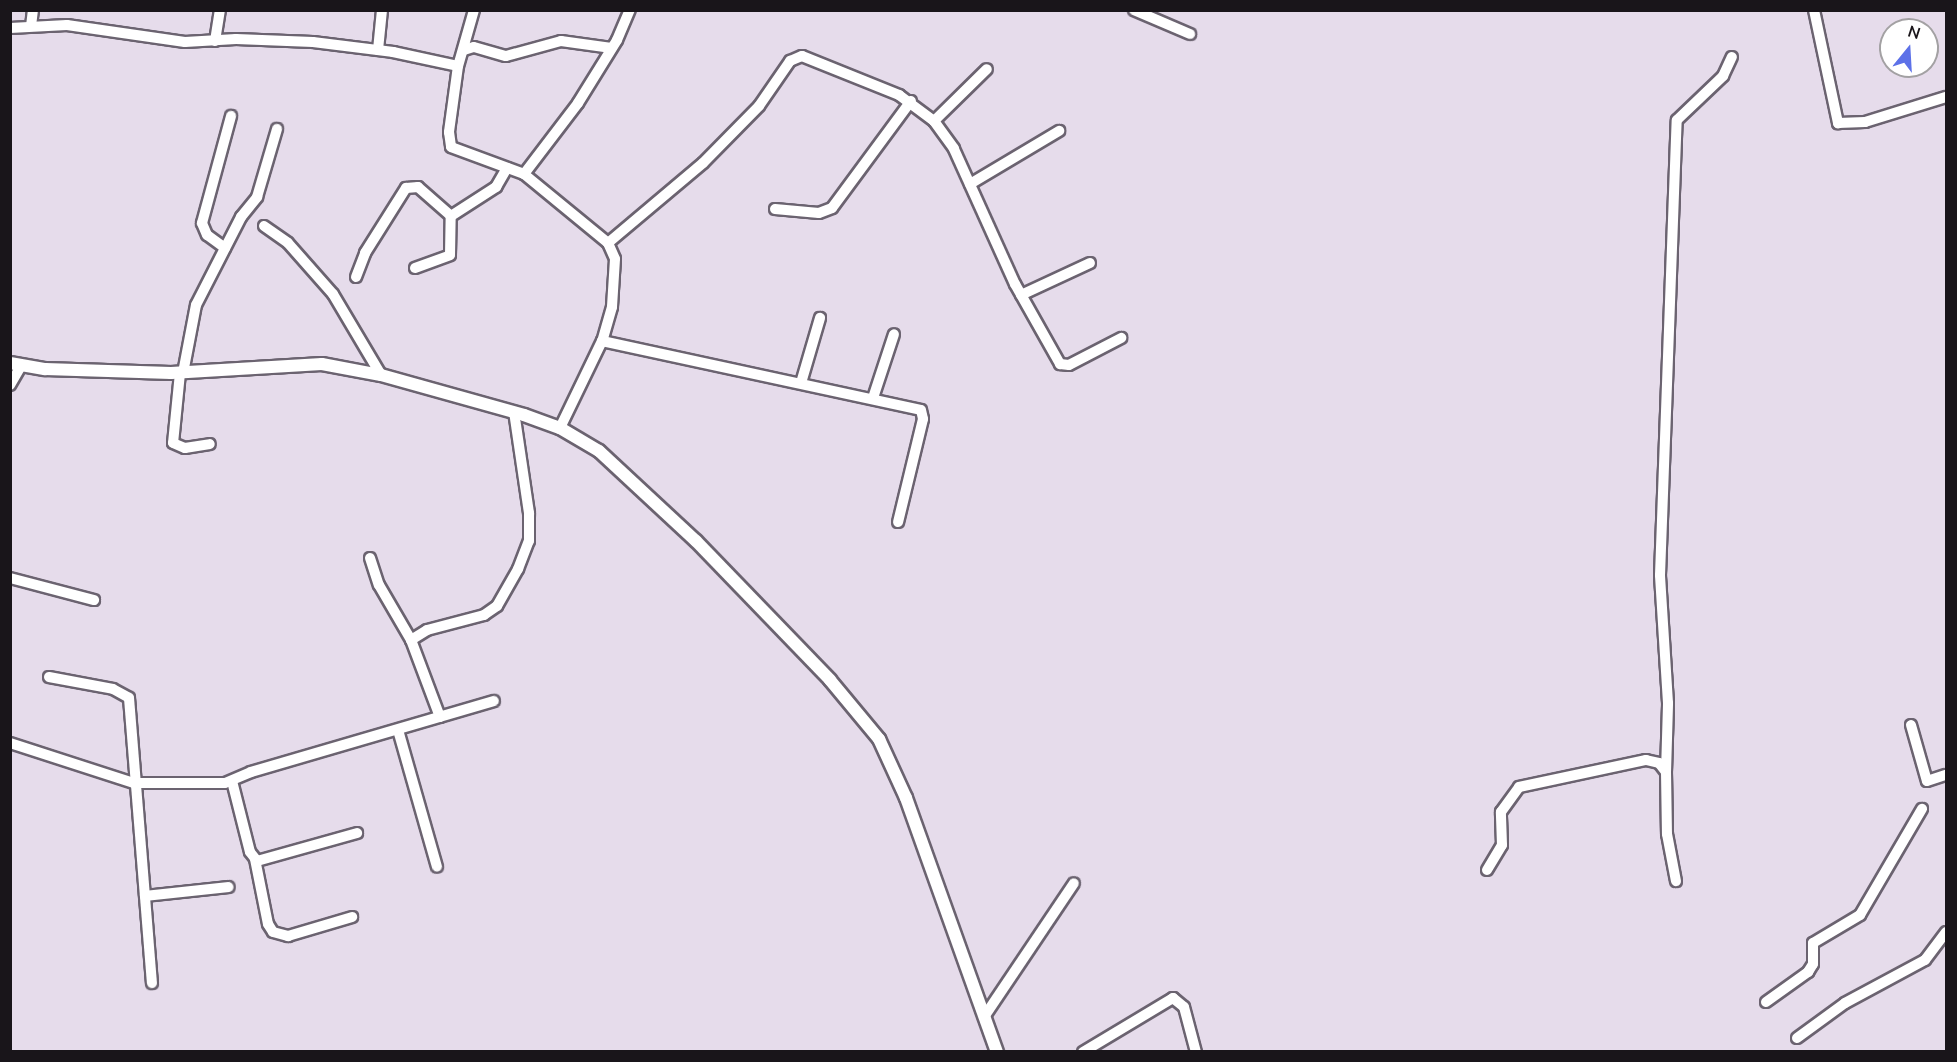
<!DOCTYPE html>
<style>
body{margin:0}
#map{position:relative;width:1957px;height:1062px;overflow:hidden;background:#e6dceb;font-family:"Nunito Sans",sans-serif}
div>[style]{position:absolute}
.roads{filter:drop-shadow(2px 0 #6b6370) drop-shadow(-2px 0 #6b6370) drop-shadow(0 2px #6b6370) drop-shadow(0 -2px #6b6370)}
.minor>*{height:10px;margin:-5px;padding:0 5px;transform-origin:5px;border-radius:5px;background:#fff}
.tertiary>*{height:12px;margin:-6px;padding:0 6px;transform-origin:6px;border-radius:6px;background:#fff}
span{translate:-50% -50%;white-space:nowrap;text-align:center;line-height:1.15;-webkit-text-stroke:6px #fff;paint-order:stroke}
.frame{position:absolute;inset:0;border:12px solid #19151a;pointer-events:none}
.north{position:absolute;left:1879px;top:18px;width:60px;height:60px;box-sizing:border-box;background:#fff;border:2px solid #a3a1a3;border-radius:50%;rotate:18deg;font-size:16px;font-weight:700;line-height:24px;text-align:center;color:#19151a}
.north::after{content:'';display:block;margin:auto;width:21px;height:27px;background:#5d71e8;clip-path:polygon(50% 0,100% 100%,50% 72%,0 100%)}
</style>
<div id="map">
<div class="roads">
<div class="minor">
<div style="left:474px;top:10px;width:58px;rotate:105.9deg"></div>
<div style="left:458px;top:66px;width:67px;rotate:97.8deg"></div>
<div style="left:449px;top:132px;width:15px;rotate:82deg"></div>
<div style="left:451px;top:147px;width:78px;rotate:20.3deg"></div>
<div style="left:524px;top:174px;width:109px;rotate:39.4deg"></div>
<div style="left:608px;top:243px;width:17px;rotate:66deg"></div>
<div style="left:615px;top:259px;width:48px;rotate:93.6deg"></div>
<div style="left:612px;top:307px;width:35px;rotate:106deg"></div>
<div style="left:602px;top:341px;width:97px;rotate:115.8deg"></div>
<div style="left:1134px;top:10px;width:61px;rotate:23.2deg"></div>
<div style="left:1814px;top:10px;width:116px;rotate:78deg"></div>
<div style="left:1838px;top:123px;width:27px;rotate:-2deg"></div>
<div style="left:1865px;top:122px;width:85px;rotate:-17.2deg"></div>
<div style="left:31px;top:26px;width:16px;rotate:-83deg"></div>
<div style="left:10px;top:28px;width:57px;rotate:-3deg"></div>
<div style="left:67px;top:25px;width:119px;rotate:8.2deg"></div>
<div style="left:185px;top:42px;width:51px;rotate:-3.4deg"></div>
<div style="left:236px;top:39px;width:77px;rotate:2.2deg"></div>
<div style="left:313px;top:42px;width:81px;rotate:7.1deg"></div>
<div style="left:393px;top:52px;width:66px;rotate:12.2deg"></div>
<div style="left:215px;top:41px;width:31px;rotate:-81deg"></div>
<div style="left:378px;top:50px;width:40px;rotate:-84.3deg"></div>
<div style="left:464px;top:50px;width:10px;rotate:-17deg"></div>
<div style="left:474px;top:47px;width:33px;rotate:16deg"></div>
<div style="left:506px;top:56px;width:57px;rotate:-15.3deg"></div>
<div style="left:561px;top:41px;width:51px;rotate:7.8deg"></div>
<div style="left:934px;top:121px;width:74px;rotate:-44.5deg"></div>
<div style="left:524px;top:174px;width:89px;rotate:-52.7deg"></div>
<div style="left:578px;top:103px;width:74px;rotate:-58.2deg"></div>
<div style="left:617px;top:40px;width:33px;rotate:-67deg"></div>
<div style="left:970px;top:184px;width:104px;rotate:-30.8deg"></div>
<div style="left:775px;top:209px;width:44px;rotate:5.2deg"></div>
<div style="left:819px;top:213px;width:14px;rotate:-21deg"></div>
<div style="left:832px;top:208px;width:133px;rotate:-53.6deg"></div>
<div style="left:264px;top:226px;width:29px;rotate:35deg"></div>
<div style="left:288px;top:243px;width:68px;rotate:48.6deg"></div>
<div style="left:333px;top:294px;width:94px;rotate:59.3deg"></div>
<div style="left:608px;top:243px;width:124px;rotate:-40.1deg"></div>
<div style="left:703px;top:163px;width:80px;rotate:-45.5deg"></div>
<div style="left:759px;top:106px;width:55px;rotate:-55.4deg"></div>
<div style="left:790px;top:61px;width:13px;rotate:-23deg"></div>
<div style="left:802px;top:56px;width:105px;rotate:21.9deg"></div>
<div style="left:899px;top:95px;width:44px;rotate:36.6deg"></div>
<div style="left:934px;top:121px;width:34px;rotate:54deg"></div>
<div style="left:954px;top:149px;width:148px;rotate:65.7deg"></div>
<div style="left:1015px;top:284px;width:92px;rotate:60.6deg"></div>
<div style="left:1060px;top:364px;width:9px;rotate:6deg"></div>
<div style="left:1069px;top:365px;width:59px;rotate:-27.4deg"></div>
<div style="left:225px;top:248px;width:22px;rotate:-144deg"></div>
<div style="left:207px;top:235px;width:13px;rotate:-113deg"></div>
<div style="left:202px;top:223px;width:111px;rotate:-74.8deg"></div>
<div style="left:415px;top:268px;width:37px;rotate:-20deg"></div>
<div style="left:450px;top:255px;width:39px;rotate:-89deg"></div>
<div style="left:451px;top:216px;width:54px;rotate:-32.8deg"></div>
<div style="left:496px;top:187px;width:22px;rotate:-60deg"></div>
<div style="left:356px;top:277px;width:26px;rotate:-69deg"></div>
<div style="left:365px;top:253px;width:77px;rotate:-57.8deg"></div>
<div style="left:406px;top:188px;width:12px;rotate:-5deg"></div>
<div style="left:418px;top:187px;width:44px;rotate:41.3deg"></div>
<div style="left:1021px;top:295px;width:76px;rotate:-24.9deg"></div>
<div style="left:602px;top:341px;width:326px;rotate:12.2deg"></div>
<div style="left:921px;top:410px;width:9px;rotate:77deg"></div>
<div style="left:923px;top:419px;width:106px;rotate:103.6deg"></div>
<div style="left:180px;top:373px;width:70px;rotate:95.7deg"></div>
<div style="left:173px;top:443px;width:13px;rotate:23deg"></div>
<div style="left:185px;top:448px;width:25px;rotate:-9deg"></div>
<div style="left:183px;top:373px;width:69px;rotate:-79.2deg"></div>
<div style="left:196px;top:305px;width:99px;rotate:-62.9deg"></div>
<div style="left:241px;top:217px;width:26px;rotate:-51deg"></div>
<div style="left:257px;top:197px;width:71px;rotate:-73.6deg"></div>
<div style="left:801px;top:383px;width:68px;rotate:-73.7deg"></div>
<div style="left:10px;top:385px;width:22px;rotate:-60deg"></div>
<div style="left:873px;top:398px;width:67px;rotate:-71.8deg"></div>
<div style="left:370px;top:558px;width:28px;rotate:72deg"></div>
<div style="left:379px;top:585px;width:64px;rotate:59.8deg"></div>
<div style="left:10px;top:578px;width:87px;rotate:14.7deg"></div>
<div style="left:49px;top:677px;width:65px;rotate:10.6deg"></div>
<div style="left:113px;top:689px;width:18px;rotate:29deg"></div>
<div style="left:129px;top:698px;width:286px;rotate:85.4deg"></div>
<div style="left:440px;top:717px;width:82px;rotate:-110.6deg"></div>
<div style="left:411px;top:640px;width:19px;rotate:-32deg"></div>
<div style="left:427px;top:630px;width:59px;rotate:-14.7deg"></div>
<div style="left:484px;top:615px;width:16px;rotate:-35deg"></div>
<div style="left:497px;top:606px;width:43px;rotate:-60.4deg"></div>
<div style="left:518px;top:569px;width:30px;rotate:-69deg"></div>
<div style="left:529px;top:541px;width:28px;rotate:-90deg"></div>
<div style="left:529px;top:513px;width:102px;rotate:-98.4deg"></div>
<div style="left:1911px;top:725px;width:58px;rotate:74.1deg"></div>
<div style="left:1927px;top:781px;width:20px;rotate:-18deg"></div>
<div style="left:398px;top:730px;width:142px;rotate:74.1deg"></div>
<div style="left:10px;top:743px;width:130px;rotate:17.9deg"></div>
<div style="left:134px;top:783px;width:91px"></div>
<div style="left:225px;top:783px;width:28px;rotate:-23deg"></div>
<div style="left:251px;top:772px;width:253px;rotate:-16.3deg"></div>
<div style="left:1666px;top:772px;width:69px;rotate:-88.3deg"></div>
<div style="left:1668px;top:703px;width:128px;rotate:-93.6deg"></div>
<div style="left:1660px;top:575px;width:455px;rotate:-87.9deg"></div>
<div style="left:1677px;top:120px;width:64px;rotate:-43.7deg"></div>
<div style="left:1723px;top:76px;width:21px;rotate:-65deg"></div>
<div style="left:232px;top:781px;width:73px;rotate:75.8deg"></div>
<div style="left:250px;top:852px;width:11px;rotate:52deg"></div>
<div style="left:257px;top:861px;width:104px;rotate:-15.6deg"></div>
<div style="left:255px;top:859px;width:66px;rotate:78.7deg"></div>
<div style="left:268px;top:924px;width:9px;rotate:58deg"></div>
<div style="left:273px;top:932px;width:16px;rotate:15deg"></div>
<div style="left:288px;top:936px;width:67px;rotate:-16.5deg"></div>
<div style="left:1487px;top:870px;width:29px;rotate:-59deg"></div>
<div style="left:1502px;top:845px;width:33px;rotate:-92deg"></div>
<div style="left:1501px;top:812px;width:31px;rotate:-54deg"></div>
<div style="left:1519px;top:787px;width:130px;rotate:-12deg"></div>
<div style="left:1646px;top:760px;width:13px;rotate:13deg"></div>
<div style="left:1659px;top:763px;width:11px;rotate:52deg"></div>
<div style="left:1666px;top:772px;width:62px;rotate:89.1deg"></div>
<div style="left:1667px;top:834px;width:48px;rotate:79.2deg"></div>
<div style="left:145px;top:896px;width:84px;rotate:-6.1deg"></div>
<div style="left:1766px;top:1002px;width:52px;rotate:-35.5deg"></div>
<div style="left:1808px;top:972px;width:9px;rotate:-58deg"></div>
<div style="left:1813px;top:964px;width:21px;rotate:-90deg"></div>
<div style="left:1813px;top:943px;width:55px;rotate:-30.8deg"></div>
<div style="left:1860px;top:915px;width:123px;rotate:-59.7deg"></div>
<div style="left:984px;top:1017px;width:161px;rotate:-56.1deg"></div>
<div style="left:1797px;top:1038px;width:59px;rotate:-36.1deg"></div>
<div style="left:1845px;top:1003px;width:91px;rotate:-28.3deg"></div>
<div style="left:1925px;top:960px;width:35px;rotate:-53deg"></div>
<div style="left:1083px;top:1052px;width:105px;rotate:-31deg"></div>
<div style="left:1173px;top:998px;width:14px;rotate:39deg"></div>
<div style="left:1184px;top:1007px;width:47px;rotate:75.1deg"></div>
</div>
<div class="tertiary">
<div style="left:10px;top:363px;width:36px;rotate:10deg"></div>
<div style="left:45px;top:369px;width:126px;rotate:1.8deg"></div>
<div style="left:171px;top:373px;width:151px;rotate:-3.4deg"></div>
<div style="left:322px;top:364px;width:60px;rotate:10.6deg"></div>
<div style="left:381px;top:375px;width:148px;rotate:15.6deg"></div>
<div style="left:524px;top:415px;width:38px;rotate:20deg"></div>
<div style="left:560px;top:428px;width:45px;rotate:30.5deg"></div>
<div style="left:599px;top:451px;width:132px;rotate:42.9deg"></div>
<div style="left:696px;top:541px;width:193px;rotate:46deg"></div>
<div style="left:830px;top:680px;width:77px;rotate:50.3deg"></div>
<div style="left:879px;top:739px;width:65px;rotate:65.4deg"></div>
<div style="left:906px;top:798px;width:270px;rotate:70.3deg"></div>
</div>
</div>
<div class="frame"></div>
<div class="north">N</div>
</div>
